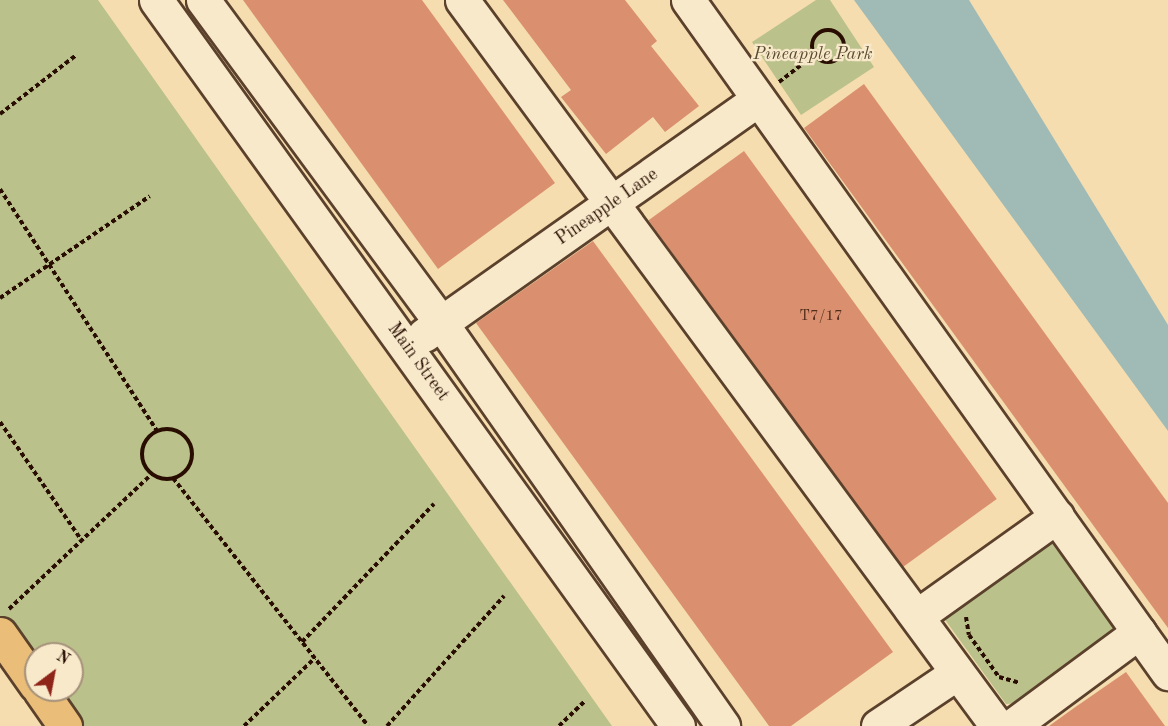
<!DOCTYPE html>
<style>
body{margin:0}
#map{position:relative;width:1168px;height:726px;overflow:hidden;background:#f5ddaf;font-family:"Old Standard TT",serif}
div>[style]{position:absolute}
.green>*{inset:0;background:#bbc18b}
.water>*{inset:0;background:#a0bab5}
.building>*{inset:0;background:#da906f;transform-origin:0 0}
.path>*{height:4px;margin-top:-2px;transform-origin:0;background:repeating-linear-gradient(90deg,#280d00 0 4.5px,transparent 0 7.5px)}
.path>.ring{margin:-2px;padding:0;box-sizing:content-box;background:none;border:4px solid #280d00;border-radius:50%}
.roads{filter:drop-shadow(2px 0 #5b412c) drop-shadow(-2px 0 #5b412c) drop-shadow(0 2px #5b412c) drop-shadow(0 -2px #5b412c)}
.minor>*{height:33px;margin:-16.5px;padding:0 16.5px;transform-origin:16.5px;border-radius:16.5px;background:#f8e9cb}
.major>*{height:33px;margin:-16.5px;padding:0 16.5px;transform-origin:16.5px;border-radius:16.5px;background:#eabe78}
span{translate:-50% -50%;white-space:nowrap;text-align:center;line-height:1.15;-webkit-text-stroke:4.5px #f8e9cb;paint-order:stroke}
.number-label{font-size:15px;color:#542e1c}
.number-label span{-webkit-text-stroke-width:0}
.park-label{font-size:18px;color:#5b4c31;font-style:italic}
.street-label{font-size:18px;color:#280d00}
.north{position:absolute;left:24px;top:642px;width:60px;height:60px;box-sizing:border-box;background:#f8e9cb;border:2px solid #a5917a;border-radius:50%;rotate:32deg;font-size:16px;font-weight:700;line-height:24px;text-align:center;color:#280d00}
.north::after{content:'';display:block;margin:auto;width:21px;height:27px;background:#8f2418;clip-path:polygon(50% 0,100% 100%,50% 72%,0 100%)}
</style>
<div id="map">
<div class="green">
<div style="clip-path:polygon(0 0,98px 0,612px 726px,65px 726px,40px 690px,72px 690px,72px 654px,36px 654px,36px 685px,0 634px)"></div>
<div style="clip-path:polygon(816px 0,830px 0,874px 67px,801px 115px,752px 42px)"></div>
<div style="clip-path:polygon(1058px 534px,1118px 623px,1115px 633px,1018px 703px,1006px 704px,943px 617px)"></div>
</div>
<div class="water">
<div style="clip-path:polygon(854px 0,969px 0,1168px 325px,1168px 431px)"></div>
</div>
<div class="building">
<div style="clip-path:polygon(243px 0,422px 0,555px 183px,438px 269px)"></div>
<div style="clip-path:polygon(503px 0,625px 0,657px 41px,651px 46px,699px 106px,665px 132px,653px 117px,606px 154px,561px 97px,571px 90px)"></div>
<div style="clip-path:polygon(864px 84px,1168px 503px,1168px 628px,804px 128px)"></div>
<div style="left:744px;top:151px;width:430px;height:118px;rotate:54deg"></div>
<div style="clip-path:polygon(593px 241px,893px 652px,791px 726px,769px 726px,476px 323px)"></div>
<div style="clip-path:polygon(1126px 672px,1165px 726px,1049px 726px,1074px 708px)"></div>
</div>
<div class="path">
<div class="ring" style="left:812px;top:30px;width:28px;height:28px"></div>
<div style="left:779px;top:82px;width:44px;rotate:-37.6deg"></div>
<div style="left:0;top:114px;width:95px;rotate:-37.7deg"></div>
<div style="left:0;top:189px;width:288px;rotate:57deg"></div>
<div style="left:0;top:298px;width:181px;rotate:-34.2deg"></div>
<div style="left:0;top:422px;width:141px;rotate:55.4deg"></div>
<div class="ring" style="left:142px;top:429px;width:46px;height:46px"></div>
<div style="left:173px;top:478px;width:315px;rotate:51.8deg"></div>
<div style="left:9px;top:609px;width:197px;rotate:-43.4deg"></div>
<div style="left:966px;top:617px;width:18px;rotate:81deg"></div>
<div style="left:969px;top:635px;width:52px;rotate:54.5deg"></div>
<div style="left:999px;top:677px;width:22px;rotate:16deg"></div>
<div style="left:302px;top:642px;width:191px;rotate:-46.3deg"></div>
<div style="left:244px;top:726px;width:98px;rotate:-43.8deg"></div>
<div style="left:387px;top:726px;width:175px;rotate:-48deg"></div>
<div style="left:559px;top:726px;width:35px;rotate:-44deg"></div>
</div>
<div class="roads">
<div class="minor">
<div style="left:156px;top:0;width:894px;rotate:54.28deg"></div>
<div style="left:203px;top:0;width:401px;rotate:53.6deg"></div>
<div style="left:441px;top:323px;width:492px;rotate:55deg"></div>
<div style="left:462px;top:0;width:902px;rotate:53.61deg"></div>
<div style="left:688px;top:0;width:827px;rotate:54.5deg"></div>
<div style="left:424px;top:335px;width:409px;rotate:-35.2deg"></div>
<div style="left:917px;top:616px;width:172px;rotate:-35.5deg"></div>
<div style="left:878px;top:726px;width:95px;rotate:-33.9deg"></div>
<div style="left:1012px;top:726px;width:158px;rotate:-36.5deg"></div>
</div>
<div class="major">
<div style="left:0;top:634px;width:62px;rotate:54.8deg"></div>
<div style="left:40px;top:690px;width:44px;rotate:55.2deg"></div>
</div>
</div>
<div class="number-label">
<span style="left:821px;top:317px">T7/17</span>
</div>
<div class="park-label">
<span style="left:813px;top:54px">Pineapple Park</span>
</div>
<div class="street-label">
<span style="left:607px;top:207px;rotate:-35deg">Pineapple Lane</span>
<span style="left:418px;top:362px;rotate:54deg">Main Street</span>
</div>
<div class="north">N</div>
</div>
